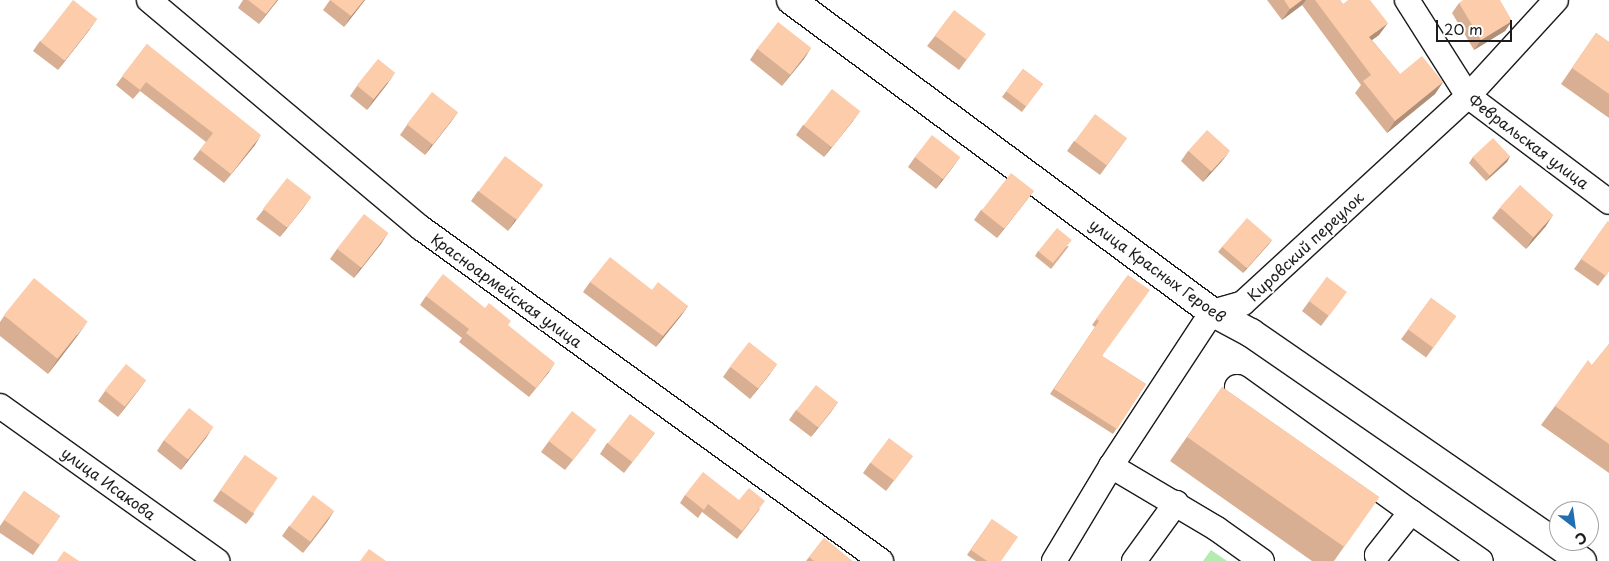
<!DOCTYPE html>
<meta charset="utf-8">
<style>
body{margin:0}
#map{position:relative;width:1609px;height:561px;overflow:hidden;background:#fff;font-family:"Playpen Sans",sans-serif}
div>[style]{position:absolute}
.green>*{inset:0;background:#b4ecaf}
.roads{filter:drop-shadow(1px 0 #1c1c1c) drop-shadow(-1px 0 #1c1c1c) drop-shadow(0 1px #1c1c1c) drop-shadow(0 -1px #1c1c1c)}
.minor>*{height:24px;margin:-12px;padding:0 12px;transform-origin:12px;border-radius:12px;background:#fff}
.major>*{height:28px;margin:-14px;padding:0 14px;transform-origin:14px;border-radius:14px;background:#fff}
.wall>*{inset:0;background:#d9af93;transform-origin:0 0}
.shaded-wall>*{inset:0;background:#b08f78}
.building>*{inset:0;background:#fcccab;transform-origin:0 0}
span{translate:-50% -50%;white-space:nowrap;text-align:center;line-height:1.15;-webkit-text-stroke:4px #fff;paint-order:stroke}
.street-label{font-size:15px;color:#1c1c1c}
.north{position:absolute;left:1549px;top:501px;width:50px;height:50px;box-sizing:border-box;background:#fff;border:1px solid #a4a4a4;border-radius:50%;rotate:150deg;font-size:14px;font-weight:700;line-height:20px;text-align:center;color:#1c1c1c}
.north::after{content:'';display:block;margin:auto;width:18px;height:22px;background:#1f6fb2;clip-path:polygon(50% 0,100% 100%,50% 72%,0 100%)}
.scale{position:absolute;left:1436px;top:20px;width:76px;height:22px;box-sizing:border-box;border:2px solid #1c1c1c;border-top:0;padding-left:6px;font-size:15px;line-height:18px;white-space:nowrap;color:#1c1c1c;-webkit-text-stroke:4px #fff;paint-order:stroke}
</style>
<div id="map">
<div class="green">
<div style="clip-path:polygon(1211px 550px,1227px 561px,1203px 561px)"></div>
</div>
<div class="roads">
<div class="minor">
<div style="left:149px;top:0;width:355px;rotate:40deg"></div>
<div style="left:421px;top:228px;width:568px;rotate:35.9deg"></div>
<div style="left:1407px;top:0;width:114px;rotate:57.6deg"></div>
<div style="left:1468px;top:96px;width:176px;rotate:36.9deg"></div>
<div style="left:1237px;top:387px;width:214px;rotate:35.7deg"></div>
<div style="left:1411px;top:512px;width:55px;rotate:128.3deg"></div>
<div style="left:0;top:406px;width:267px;rotate:35.5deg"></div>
<div style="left:1111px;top:466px;width:123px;rotate:30.7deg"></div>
<div style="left:1217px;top:529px;width:55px;rotate:35.4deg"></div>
<div style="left:1411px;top:512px;width:85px;rotate:35deg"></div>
<div style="left:1054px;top:561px;width:111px;rotate:-59deg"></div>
<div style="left:1111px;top:466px;width:184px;rotate:-56.7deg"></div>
<div style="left:1212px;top:312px;width:32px;rotate:-16deg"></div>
<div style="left:1243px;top:303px;width:306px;rotate:-42.6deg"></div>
<div style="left:1468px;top:96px;width:130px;rotate:-47.5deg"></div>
<div style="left:1134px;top:561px;width:72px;rotate:-54.1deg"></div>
</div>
<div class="major">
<div style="left:791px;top:0;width:524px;rotate:36.54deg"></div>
<div style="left:1212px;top:312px;width:44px;rotate:28.3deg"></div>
<div style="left:1251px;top:333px;width:402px;rotate:34.6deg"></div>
</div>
</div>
<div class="wall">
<div style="clip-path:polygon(243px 0,278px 0,259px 24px,238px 8px)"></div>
<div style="clip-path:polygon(330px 0,365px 0,344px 27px,323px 10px)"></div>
<div style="clip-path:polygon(1267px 0,1340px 0,1343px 4px,1379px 35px,1372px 40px,1400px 74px,1443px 82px,1435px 94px,1387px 133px,1355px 93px,1361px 85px,1302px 5px,1282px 20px)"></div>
<div style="clip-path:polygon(1459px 3px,1512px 21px,1505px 31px,1474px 50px,1452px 13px)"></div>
<div style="clip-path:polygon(90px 29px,58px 70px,33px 51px,40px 41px)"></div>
<div style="clip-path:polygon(1596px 33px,1609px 42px,1609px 118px,1561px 84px)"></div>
<div style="clip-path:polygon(935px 36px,978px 44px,959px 70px,927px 46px)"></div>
<div style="clip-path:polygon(147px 44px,255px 145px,224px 183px,193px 159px,206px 142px,140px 91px,133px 99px,116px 85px)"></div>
<div style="clip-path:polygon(811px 48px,782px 86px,750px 60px,757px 49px)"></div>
<div style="left:1023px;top:69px;width:25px;height:35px;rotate:37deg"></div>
<div style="clip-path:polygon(388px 83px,367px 110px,350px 96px,357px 86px)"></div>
<div style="clip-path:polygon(458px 112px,425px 155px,400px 135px,407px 125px)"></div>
<div style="clip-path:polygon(853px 121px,824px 157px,796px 135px,803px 125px)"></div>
<div style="clip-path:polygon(1127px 138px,1100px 175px,1067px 151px,1074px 141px)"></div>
<div style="clip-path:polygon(1188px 151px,1222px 161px,1203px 182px,1181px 161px)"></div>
<div style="clip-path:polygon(1510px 156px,1507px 162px,1486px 181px,1469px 163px,1473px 157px)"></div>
<div style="clip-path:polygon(915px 157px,960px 157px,936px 189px,908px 167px)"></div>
<div style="clip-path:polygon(478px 191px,535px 195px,508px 231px,471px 201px)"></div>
<div style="clip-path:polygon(1034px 191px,997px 238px,974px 220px,981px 210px)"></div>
<div style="clip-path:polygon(311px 197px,280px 237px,256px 219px,264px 209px)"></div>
<div style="clip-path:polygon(1500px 208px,1546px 226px,1526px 249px,1492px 218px)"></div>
<div style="clip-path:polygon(1608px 221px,1609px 271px,1598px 286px,1574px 269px)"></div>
<div style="clip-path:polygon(388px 233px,354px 278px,330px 259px,337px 249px)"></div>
<div style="clip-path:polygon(1272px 240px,1268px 245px,1243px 273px,1218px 252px,1222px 247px)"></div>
<div style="clip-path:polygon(1069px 246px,1051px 269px,1035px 256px,1038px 251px)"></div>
<div style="clip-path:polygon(1128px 275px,1102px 356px,1146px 384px,1113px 434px,1050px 394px,1095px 327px,1092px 325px)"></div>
<div style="clip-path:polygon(1327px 277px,1339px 302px,1321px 326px,1302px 311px)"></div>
<div style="clip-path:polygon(590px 282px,652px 290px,688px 306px,656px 347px,583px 292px)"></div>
<div style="clip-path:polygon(426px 296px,485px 308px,508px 326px,549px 372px,529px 397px,459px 342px,462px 338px,420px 305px)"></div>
<div style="left:1431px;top:298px;width:31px;height:51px;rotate:36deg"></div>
<div style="clip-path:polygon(4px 316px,78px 335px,48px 374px,0 336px,0 322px)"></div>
<div style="clip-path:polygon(1609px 344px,1609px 473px,1541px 425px,1555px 406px,1592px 365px)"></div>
<div style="clip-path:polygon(730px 367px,770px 374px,750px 399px,723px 377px)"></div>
<div style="clip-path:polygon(146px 380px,118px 417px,98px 401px,105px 391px)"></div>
<div style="clip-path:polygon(1222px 387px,1379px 497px,1334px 561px,1312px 561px,1170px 461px)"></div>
<div style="clip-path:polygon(838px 402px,811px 437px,789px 420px,796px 410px)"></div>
<div style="clip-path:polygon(213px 427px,181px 470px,157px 451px,164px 440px)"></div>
<div style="clip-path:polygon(655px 433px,624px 473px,600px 454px,607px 443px)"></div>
<div style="clip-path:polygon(589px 440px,565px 470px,541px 452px,549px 441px)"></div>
<div style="clip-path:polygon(245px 455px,254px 514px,246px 524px,213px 501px)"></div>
<div style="clip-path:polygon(913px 456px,886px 491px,863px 473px,870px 463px)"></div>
<div style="clip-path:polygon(24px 491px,60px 516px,33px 555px,0 533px,0 526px)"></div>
<div style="clip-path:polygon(685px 495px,739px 500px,760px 509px,737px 539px,702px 512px,698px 518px,680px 503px)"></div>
<div style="clip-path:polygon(334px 511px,303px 553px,282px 536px,289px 526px)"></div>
<div style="clip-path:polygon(992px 519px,1001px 561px,976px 561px,967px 555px)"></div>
<div style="clip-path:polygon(824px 538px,852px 561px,806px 561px)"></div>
</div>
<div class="shaded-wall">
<div style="clip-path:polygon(277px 0,278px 0,259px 24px,266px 14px)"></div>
<div style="clip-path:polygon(364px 0,365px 0,344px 27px,351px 16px)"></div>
<div style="clip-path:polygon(1302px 0,1306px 0,1302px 5px,1282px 20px,1290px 9px)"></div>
<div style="clip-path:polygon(97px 19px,90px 29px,58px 70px,65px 60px)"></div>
<div style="clip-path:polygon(1512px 21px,1505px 31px,1474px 50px,1481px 40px)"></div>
<div style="clip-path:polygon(1388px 23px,1379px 35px,1361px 48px,1369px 37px)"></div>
<div style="clip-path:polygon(811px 48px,804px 59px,782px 86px,790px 75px)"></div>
<div style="clip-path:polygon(395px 73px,388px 83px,367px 110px,374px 99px)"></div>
<div style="clip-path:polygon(1443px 82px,1435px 94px,1387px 133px,1395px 121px)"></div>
<div style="clip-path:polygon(860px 111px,853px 121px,824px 157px,831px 147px)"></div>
<div style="clip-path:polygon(458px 112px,451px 122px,425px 155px,432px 144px)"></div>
<div style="clip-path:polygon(261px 135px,255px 145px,224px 183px,231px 174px)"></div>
<div style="clip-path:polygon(1230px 151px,1222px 161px,1203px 182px,1210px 172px)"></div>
<div style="clip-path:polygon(1510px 156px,1507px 162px,1486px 181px,1490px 176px)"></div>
<div style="clip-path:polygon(960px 157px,953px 167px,936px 189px,943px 178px)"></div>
<div style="clip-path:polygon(543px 185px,535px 195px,508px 231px,515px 220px)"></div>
<div style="clip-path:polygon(1034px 191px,1026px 201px,997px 238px,1004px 228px)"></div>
<div style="clip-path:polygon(311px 197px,304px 207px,280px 237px,287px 227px)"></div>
<div style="clip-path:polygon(1553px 215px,1546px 226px,1526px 249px,1533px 238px)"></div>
<div style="clip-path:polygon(388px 233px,381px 244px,354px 278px,361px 267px)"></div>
<div style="clip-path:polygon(1272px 240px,1268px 245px,1243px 273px,1246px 268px)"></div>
<div style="clip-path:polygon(688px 306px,681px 316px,656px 347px,663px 336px)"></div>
<div style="clip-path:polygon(88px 321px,78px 335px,48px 374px,58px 359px)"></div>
<div style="clip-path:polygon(555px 363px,549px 372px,529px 397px,536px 388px)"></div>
<div style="clip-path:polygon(777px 364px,770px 374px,750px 399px,758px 388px)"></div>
<div style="clip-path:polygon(146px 380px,138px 391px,118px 417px,125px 407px)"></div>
<div style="clip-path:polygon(838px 402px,831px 412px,811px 437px,818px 427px)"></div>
<div style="clip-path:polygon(213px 427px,206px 438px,181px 470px,188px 459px)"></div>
<div style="clip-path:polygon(334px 511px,327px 522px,303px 553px,310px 543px)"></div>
</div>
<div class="building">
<div style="left:73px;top:0;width:31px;height:53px;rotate:38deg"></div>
<div style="clip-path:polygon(248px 0,277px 0,266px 14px)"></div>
<div style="clip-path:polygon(330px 0,364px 0,351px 16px)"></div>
<div style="clip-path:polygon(1284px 0,1302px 0,1290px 9px)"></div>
<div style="clip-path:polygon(1315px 0,1340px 0,1343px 4px,1348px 0,1370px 0,1388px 23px,1369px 37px,1400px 74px,1422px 56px,1443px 82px,1395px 121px,1363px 81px,1371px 75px)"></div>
<div style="clip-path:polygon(1463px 0,1500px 0,1512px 21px,1481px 40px,1459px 3px)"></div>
<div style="left:954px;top:10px;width:40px;height:32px;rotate:37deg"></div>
<div style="left:778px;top:22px;width:42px;height:34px;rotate:38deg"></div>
<div style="clip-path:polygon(1596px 33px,1609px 42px,1609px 94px,1572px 68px)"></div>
<div style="clip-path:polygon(147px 44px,261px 135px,231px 174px,200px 150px,213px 133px,146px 82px,140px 90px,122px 76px)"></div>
<div style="left:378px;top:59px;width:22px;height:34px;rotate:39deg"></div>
<div style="left:1023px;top:69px;width:25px;height:28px;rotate:37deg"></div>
<div style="left:832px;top:89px;width:36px;height:46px;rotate:38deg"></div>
<div style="left:432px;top:92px;width:33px;height:41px;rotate:38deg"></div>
<div style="left:1095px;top:114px;width:40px;height:34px;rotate:37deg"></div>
<div style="left:1207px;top:130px;width:31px;height:28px;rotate:42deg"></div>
<div style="left:932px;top:135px;width:36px;height:28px;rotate:38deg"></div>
<div style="left:1493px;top:138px;width:25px;height:28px;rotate:47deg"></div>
<div style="left:505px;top:156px;width:48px;height:44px;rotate:37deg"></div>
<div style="left:1011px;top:173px;width:29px;height:48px;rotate:38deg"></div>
<div style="left:287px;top:178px;width:31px;height:39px;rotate:38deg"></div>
<div style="left:1520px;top:185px;width:45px;height:30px;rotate:42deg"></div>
<div style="left:364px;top:214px;width:31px;height:44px;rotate:38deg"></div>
<div style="left:1247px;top:218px;width:33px;height:38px;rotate:41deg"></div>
<div style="clip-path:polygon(1608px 221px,1609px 222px,1609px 271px,1606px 276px,1581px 259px)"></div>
<div style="left:1057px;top:228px;width:19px;height:30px;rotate:39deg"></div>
<div style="clip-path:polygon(610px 257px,652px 290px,658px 282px,688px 306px,663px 336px,590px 282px)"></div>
<div style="clip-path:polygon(443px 274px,485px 308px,489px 303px,511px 321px,508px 325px,555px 363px,536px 388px,466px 333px,469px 329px,426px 296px)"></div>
<div style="clip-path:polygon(1128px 275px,1150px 290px,1102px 356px,1146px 384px,1117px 429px,1054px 389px,1099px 321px,1096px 319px)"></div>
<div style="left:1327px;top:277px;width:25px;height:30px;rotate:37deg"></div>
<div style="left:34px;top:278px;width:69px;height:48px;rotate:39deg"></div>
<div style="left:1431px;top:298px;width:31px;height:39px;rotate:36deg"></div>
<div style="left:749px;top:342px;width:36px;height:31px;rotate:38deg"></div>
<div style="clip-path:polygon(1609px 344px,1609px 444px,1555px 406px,1588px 360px,1592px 365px)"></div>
<div style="left:126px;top:364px;width:26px;height:34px;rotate:39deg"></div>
<div style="left:816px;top:385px;width:28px;height:32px;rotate:38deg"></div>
<div style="left:1222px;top:387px;width:192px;height:61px;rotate:35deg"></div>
<div style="left:189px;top:408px;width:31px;height:41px;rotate:38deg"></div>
<div style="left:572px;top:411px;width:31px;height:38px;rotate:38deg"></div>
<div style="left:630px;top:414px;width:31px;height:37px;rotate:37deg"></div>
<div style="left:889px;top:438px;width:30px;height:31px;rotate:37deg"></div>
<div style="left:245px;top:455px;width:40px;height:43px;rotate:35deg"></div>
<div style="clip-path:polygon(703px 472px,739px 500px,749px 488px,765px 501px,742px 531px,708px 504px,704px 510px,685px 495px)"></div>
<div style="left:24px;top:491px;width:44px;height:35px;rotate:35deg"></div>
<div style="left:313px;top:495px;width:26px;height:39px;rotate:37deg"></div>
<div style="clip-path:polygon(992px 519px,1018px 537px,1001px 561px,987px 561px,971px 550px)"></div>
<div style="clip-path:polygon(824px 538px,852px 561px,814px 561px,809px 557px)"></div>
<div style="clip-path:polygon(369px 549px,386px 561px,360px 561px)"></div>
<div style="clip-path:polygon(64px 551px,79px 561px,57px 561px)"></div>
</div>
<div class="street-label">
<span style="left:1529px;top:141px;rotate:37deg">Февральская улица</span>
<span style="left:1305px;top:246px;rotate:-43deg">Кировский переулок</span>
<span style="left:1158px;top:270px;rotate:36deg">улица Красных Героев</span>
<span style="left:507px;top:290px;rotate:36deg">Красноармейская улица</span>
<span style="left:109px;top:483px;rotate:36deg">улица Исакова</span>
</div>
<div class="north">С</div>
<div class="scale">20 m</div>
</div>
